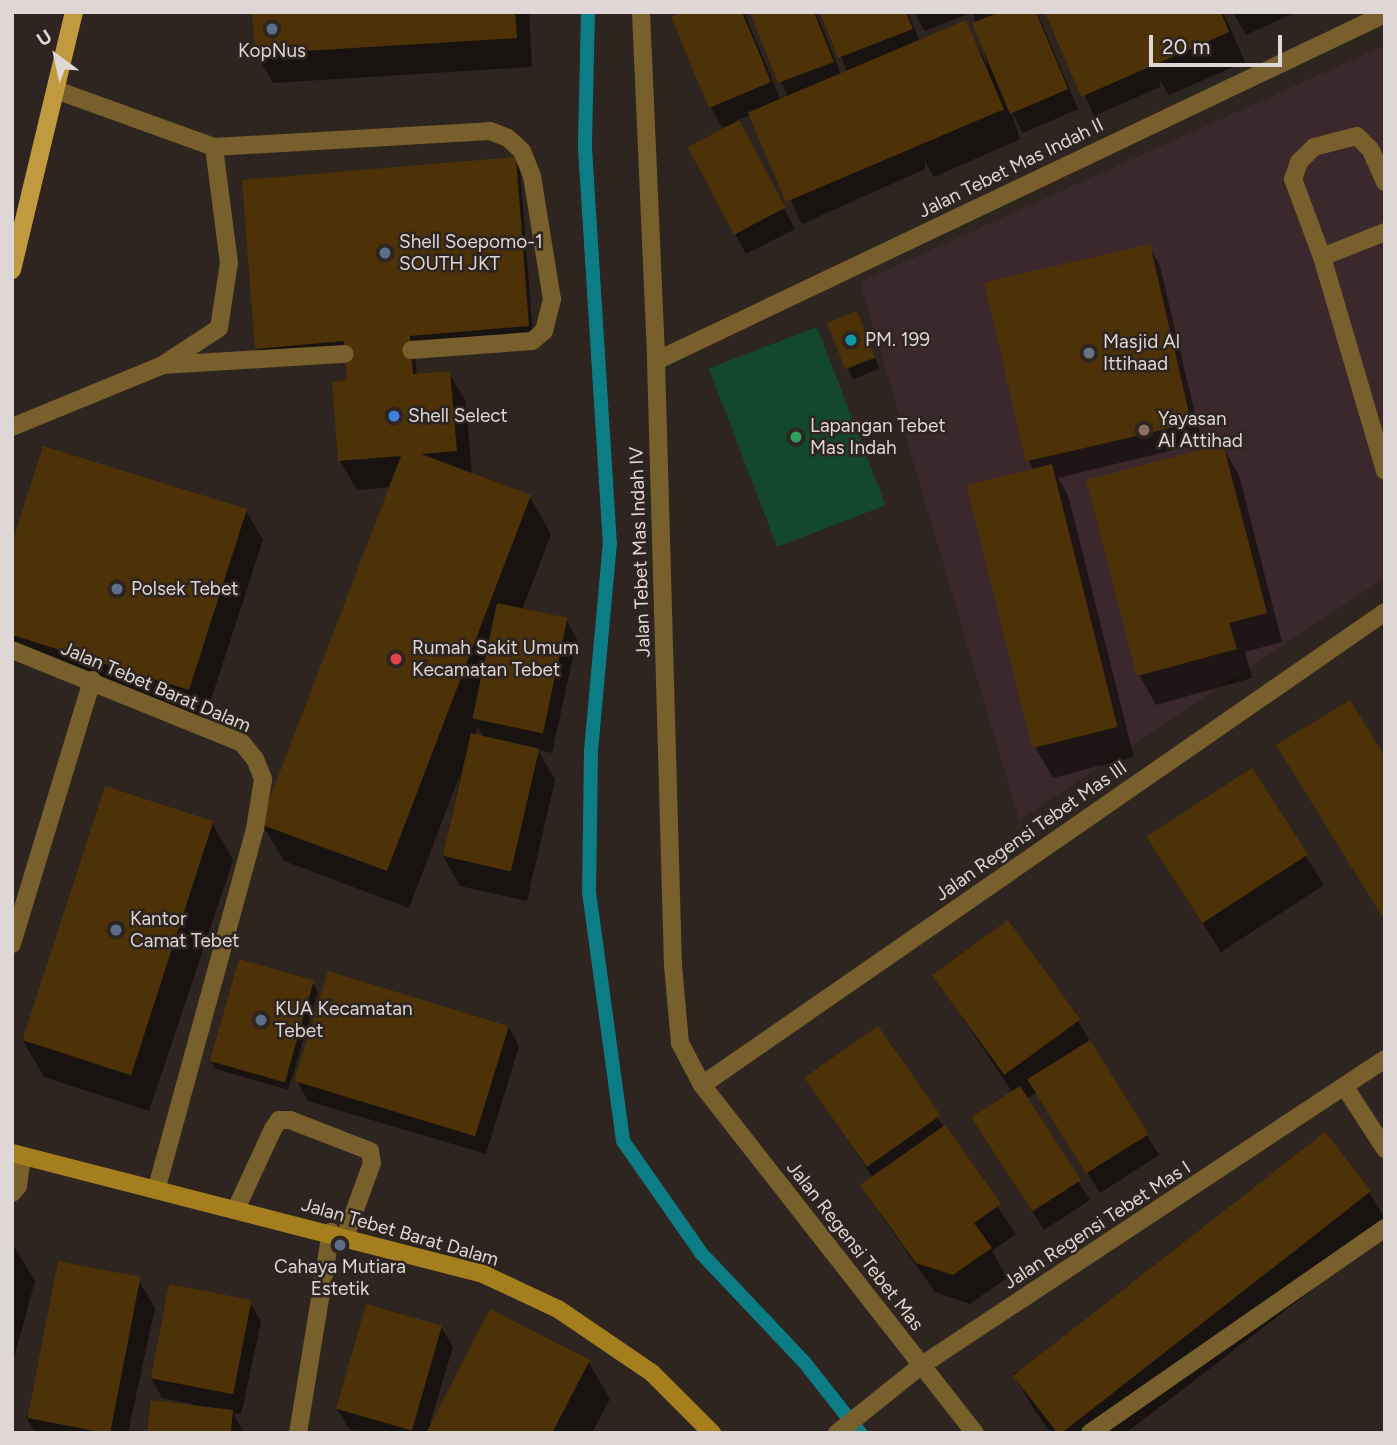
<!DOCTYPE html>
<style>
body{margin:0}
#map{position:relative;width:1397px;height:1445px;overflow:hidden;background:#2e2420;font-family:Figtree,sans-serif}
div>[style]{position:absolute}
.education>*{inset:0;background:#3b282c}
.green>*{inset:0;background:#13492a;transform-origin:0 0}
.shadow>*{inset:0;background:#0007;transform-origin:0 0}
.stream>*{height:14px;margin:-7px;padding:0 7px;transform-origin:7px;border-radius:7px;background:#0c7d85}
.building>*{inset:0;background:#4c3206;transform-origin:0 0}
.lane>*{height:18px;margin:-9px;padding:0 9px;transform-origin:9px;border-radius:9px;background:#77602b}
.street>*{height:18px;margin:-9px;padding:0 9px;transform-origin:9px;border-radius:9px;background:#77602b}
.secondary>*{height:18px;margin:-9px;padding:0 9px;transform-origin:9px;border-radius:9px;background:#a57f1e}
.primary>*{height:18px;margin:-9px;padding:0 9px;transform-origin:9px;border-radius:9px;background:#c19a40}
.dots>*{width:19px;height:19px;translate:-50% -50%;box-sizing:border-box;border:4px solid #2e2420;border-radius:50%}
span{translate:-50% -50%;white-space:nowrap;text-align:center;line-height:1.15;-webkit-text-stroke:5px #2e2420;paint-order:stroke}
.poi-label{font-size:19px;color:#dfd7d5}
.left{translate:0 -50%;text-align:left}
.street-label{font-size:19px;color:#dfd7d5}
.frame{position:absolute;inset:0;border:14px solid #dfd7d5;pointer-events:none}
.north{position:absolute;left:21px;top:21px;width:70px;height:70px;-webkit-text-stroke:5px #2e2420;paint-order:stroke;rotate:327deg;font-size:19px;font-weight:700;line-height:28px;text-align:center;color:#dfd7d5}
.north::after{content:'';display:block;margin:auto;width:24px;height:32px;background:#dfd7d5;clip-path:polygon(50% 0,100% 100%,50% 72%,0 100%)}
.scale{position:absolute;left:1149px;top:35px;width:133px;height:32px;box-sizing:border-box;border:4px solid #dfd7d5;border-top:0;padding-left:9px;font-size:21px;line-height:24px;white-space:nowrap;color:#dfd7d5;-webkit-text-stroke:5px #2e2420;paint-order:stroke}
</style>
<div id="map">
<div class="education">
<div style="clip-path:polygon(1385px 45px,1385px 578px,1019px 820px,860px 282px)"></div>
</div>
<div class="green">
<div style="left:817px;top:327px;width:191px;height:116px;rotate:69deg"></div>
</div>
<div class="shadow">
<div style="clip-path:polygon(254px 12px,529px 12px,532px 67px,273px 83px,256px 53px)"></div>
<div style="clip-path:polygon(687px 12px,744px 12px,782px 103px,789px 100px,752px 12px,816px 12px,842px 77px,848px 74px,822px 12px,908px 12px,920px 42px,965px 23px,988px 66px,973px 12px,1037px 12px,1078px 109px,1023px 133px,1011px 111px,1020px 139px,934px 177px,925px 161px,925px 169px,802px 224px,751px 115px,737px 120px,795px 229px,746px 254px,735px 234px,733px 125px,722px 127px,711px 107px)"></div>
<div style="clip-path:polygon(914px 12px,967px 12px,968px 14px,925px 31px)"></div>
<div style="clip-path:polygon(1047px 12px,1223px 12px,1245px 62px,1169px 95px,1160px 80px,1160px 87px,1094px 116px)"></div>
<div style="clip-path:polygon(1233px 12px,1296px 12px,1246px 35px)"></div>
<div style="clip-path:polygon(evenodd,515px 159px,520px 169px,533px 335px,414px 345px,417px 376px,449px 373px,466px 402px,472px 475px,529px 496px,551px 534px,522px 610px,566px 619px,577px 639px,552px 753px,538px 750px,555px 780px,527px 901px,460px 886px,443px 856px,461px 772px,409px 908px,284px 861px,262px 824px,391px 487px,357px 490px,340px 461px,334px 383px,349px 382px,347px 351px,262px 358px,256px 348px,515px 159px,478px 727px,484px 738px,475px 735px,478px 727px)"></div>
<div style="clip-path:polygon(1149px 246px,1160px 266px,1202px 443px,1058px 478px,1068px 495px,1134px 757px,1053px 778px,1036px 749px,969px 487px,1034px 470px,1029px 462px)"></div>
<div style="left:856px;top:313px;width:60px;height:29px;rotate:67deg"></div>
<div style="clip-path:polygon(1222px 446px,1239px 475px,1282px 642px,1245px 652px,1252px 678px,1156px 705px,1139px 675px)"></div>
<div style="clip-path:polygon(246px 511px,263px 540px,205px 718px,12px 658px,12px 548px)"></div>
<div style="clip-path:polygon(1251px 770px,1324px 885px,1221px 952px,1166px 866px)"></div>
<div style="clip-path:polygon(212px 823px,233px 860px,149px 1111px,44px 1077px,22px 1039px)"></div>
<div style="clip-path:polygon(1008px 922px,1078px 1021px,1159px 1155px,1100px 1193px,1037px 1092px,1026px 1099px,1090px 1200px,1044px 1230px,986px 1138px,1013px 1093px,934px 975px)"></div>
<div style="clip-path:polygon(313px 983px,318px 992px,288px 1090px,216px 1069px,210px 1059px)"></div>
<div style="clip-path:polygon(508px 1026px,519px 1046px,486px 1154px,308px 1101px,297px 1081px)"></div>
<div style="clip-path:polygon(877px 1029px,1016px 1234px,992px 1251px,1007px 1278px,970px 1304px,935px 1292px,880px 1214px,863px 1185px,873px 1178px,807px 1079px)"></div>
<div style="clip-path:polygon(1369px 1192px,1385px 1219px,1385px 1234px,1126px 1433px,1051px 1433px,1035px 1411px,1013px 1374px)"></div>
<div style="clip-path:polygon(12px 1243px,35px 1281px,12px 1365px)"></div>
<div style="clip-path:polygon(138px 1279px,155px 1308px,128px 1433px,35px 1433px,26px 1417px)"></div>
<div style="clip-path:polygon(250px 1302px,261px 1322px,241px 1414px,233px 1413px,244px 1433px,149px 1433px,193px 1404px,162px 1398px,151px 1378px)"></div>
<div style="clip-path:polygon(441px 1327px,453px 1347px,430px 1423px,588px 1361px,610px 1399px,592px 1433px,363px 1433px,349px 1429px,337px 1409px)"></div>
</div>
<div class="stream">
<div style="left:588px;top:12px;width:136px;rotate:91.3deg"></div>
<div style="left:585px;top:148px;width:395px;rotate:86.4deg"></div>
<div style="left:610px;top:542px;width:210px;rotate:95.2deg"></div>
<div style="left:591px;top:751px;width:141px;rotate:90.8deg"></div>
<div style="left:589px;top:892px;width:251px;rotate:82.2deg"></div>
<div style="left:623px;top:1141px;width:136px;rotate:55.1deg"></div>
<div style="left:701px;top:1253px;width:151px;rotate:46.6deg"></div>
<div style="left:805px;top:1363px;width:89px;rotate:51.8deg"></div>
</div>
<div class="building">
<div style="clip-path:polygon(252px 12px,515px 12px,517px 38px,255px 54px)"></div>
<div style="clip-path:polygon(682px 12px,742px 12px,771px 82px,709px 108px,671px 17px)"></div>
<div style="clip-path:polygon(750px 12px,814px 12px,834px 62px,778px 83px)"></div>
<div style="clip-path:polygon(820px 12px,906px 12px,913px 29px,838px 58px)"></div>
<div style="clip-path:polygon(1000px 12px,1036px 12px,1068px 89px,1010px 114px,972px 23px)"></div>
<div style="clip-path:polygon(1045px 12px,1221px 12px,1229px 32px,1081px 97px)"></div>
<div style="left:966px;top:20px;width:97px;height:237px;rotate:67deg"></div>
<div style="left:739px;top:120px;width:99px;height:58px;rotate:62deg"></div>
<div style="clip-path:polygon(516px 157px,529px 326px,410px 336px,413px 374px,450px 371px,457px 451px,421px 454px,531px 495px,387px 871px,260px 824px,401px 456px,338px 461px,332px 382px,347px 380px,344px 341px,255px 349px,242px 180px)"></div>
<div style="left:1150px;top:244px;width:184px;height:170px;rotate:77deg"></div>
<div style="left:857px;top:311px;width:50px;height:32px;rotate:69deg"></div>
<div style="clip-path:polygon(1223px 444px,1267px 613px,1229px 623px,1237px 649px,1137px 676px,1086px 480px)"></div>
<div style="clip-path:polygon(43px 446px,247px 509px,189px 690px,12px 635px,12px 543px)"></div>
<div style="left:1052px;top:464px;width:271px;height:88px;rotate:76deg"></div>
<div style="left:497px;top:603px;width:72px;height:118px;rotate:12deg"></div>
<div style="clip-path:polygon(1350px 700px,1385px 757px,1385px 921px,1276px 745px)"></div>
<div style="left:471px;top:733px;width:70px;height:126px;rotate:13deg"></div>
<div style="left:1252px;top:768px;width:103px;height:126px;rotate:57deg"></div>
<div style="left:105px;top:786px;width:114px;height:267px;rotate:18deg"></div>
<div style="left:1008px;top:920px;width:123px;height:94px;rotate:54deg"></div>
<div style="left:239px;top:959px;width:78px;height:106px;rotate:16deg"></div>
<div style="left:328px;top:971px;width:189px;height:115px;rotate:17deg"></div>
<div style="left:878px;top:1026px;width:109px;height:90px;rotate:55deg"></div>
<div style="left:1090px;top:1040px;width:111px;height:74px;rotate:58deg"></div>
<div style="left:1020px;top:1086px;width:112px;height:58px;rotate:57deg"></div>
<div style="clip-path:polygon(945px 1125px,1001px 1204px,974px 1223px,992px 1248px,953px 1275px,916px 1263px,860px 1185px)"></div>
<div style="left:1325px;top:1132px;width:75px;height:396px;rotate:52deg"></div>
<div style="left:58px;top:1261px;width:84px;height:160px;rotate:11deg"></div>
<div style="left:169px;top:1284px;width:84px;height:96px;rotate:11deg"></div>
<div style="left:366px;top:1304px;width:79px;height:109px;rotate:16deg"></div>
<div style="clip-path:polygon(490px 1309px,590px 1360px,552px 1433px,426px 1433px)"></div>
<div style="clip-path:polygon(151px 1400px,233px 1410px,231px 1433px,147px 1433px)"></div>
</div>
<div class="lane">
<div style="left:214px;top:147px;width:276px;rotate:-3.3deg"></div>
<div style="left:490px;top:131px;width:19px;rotate:21deg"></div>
<div style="left:508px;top:138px;width:19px;rotate:43deg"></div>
<div style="left:522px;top:151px;width:27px;rotate:68deg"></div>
<div style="left:532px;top:176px;width:125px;rotate:80.8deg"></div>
<div style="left:552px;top:299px;width:33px;rotate:104deg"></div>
<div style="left:544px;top:331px;width:16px;rotate:140deg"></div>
<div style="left:532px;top:341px;width:121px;rotate:175.7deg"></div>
<div style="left:1385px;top:182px;width:36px;rotate:-114deg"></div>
<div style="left:1370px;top:149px;width:18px;rotate:-135deg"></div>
<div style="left:1357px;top:136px;width:44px;rotate:165.7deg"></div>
<div style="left:1314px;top:147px;width:21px;rotate:135deg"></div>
<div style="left:1299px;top:162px;width:18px;rotate:109deg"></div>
<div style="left:1293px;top:179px;width:83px;rotate:69.6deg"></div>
<div style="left:1322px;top:257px;width:68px;rotate:-21.6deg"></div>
<div style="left:1322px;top:257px;width:223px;rotate:73.6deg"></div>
<div style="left:163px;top:365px;width:182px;rotate:-3.5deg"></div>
<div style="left:12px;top:427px;width:161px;rotate:-22.3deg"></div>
<div style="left:161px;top:366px;width:69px;rotate:-33.2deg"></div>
<div style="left:219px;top:328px;width:66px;rotate:-81.3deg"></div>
<div style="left:229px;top:263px;width:117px;rotate:-97.4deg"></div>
<div style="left:214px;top:147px;width:168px;rotate:-160.2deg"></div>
<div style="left:12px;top:944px;width:276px;rotate:-73.1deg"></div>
<div style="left:12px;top:1193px;width:9px;rotate:-49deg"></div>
<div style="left:18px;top:1186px;width:30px;rotate:-82deg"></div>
<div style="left:236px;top:1209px;width:88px;rotate:-65.2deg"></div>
<div style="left:273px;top:1129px;width:11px;rotate:-56deg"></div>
<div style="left:279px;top:1120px;width:11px"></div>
<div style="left:290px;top:1120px;width:86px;rotate:21.2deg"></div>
<div style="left:370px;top:1151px;width:12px;rotate:81deg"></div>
<div style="left:372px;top:1163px;width:79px;rotate:110deg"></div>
</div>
<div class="street">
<div style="left:641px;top:12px;width:349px;rotate:87.5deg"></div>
<div style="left:656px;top:361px;width:604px;rotate:88.39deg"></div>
<div style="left:673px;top:965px;width:78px;rotate:84.9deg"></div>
<div style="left:680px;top:1043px;width:47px;rotate:62.4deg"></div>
<div style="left:702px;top:1085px;width:442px;rotate:51.9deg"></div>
<div style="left:656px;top:361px;width:807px;rotate:-25.45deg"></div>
<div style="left:12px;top:650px;width:248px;rotate:22deg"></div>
<div style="left:242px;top:743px;width:21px;rotate:51deg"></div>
<div style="left:255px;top:759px;width:22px;rotate:68deg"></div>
<div style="left:263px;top:779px;width:51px;rotate:99.1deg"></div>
<div style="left:255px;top:829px;width:374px;rotate:105.3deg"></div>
<div style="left:702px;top:1085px;width:831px;rotate:-34.7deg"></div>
<div style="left:1345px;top:1087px;width:74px;rotate:57.2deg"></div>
<div style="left:298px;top:1433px;width:204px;rotate:-80.7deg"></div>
<div style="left:837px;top:1433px;width:109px;rotate:-38.7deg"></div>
<div style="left:922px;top:1365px;width:555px;rotate:-33.46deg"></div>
<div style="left:1090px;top:1433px;width:359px;rotate:-34.8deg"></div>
</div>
<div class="secondary">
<div style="left:12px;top:1153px;width:484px;rotate:14.4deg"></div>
<div style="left:481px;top:1273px;width:85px;rotate:25.1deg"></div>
<div style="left:558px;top:1309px;width:114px;rotate:34.2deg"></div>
<div style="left:652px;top:1373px;width:85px;rotate:45deg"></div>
</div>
<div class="primary">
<div style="left:12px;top:270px;width:265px;rotate:-76.5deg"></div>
</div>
<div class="dots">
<div style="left:272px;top:29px;background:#5c6f8a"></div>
<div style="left:385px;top:253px;background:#5c6f8a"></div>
<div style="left:851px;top:340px;background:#0f9aa8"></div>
<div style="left:1089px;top:353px;background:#6b7280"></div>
<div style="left:394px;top:416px;background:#3f7fe0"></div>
<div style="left:1144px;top:430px;background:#8d6e63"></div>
<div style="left:796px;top:437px;background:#2e9e5b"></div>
<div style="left:117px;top:589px;background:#5c6f8a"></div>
<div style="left:396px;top:659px;background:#e0444e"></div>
<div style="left:116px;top:930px;background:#5c6f8a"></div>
<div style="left:261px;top:1020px;background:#5c6f8a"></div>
<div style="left:340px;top:1245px;background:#5c6f8a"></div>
</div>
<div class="poi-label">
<span style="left:272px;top:51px">KopNus</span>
<span class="left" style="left:399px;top:253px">Shell Soepomo-1<br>SOUTH JKT</span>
<span class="left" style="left:865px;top:340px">PM. 199</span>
<span class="left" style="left:1103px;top:353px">Masjid Al<br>Ittihaad</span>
<span class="left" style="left:408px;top:416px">Shell Select</span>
<span class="left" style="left:1158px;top:430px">Yayasan<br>Al Attihad</span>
<span class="left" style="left:810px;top:437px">Lapangan Tebet<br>Mas Indah</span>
<span class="left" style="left:131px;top:589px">Polsek Tebet</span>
<span class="left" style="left:412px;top:659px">Rumah Sakit Umum<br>Kecamatan Tebet</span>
<span class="left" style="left:130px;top:930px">Kantor<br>Camat Tebet</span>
<span class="left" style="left:275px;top:1020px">KUA Kecamatan<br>Tebet</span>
<span style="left:340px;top:1278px">Cahaya Mutiara<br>Estetik</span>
</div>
<div class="street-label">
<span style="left:1011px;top:168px;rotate:-26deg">Jalan Tebet Mas Indah II</span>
<span style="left:640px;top:552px;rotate:-92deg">Jalan Tebet Mas Indah IV</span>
<span style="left:156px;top:687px;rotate:23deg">Jalan Tebet Barat Dalam</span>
<span style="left:1031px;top:831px;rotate:-35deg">Jalan Regensi Tebet Mas III</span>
<span style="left:1097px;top:1225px;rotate:-33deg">Jalan Regensi Tebet Mas I</span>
<span style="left:400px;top:1232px;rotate:16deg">Jalan Tebet Barat Dalam</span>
<span style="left:855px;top:1246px;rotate:52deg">Jalan Regensi Tebet Mas</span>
</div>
<div class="frame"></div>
<div class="north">U</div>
<div class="scale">20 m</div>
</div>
